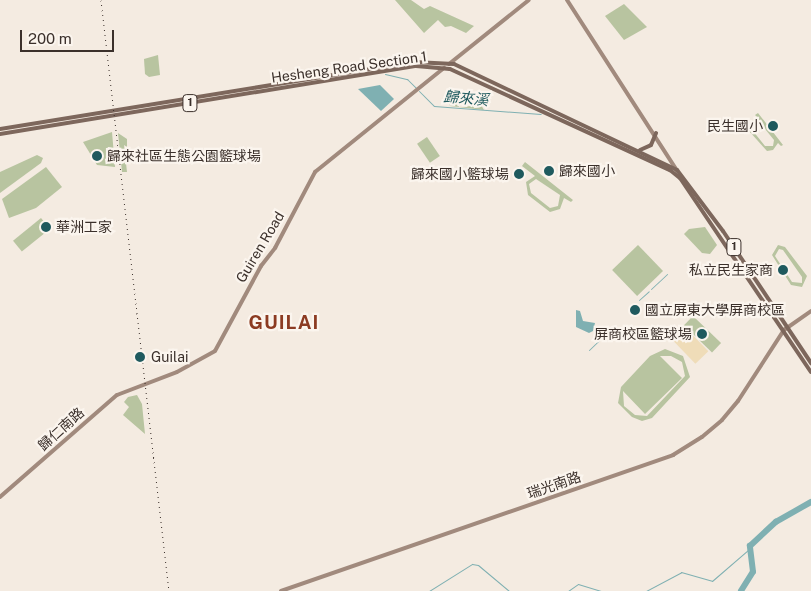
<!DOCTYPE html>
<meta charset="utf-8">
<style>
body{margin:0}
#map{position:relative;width:811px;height:591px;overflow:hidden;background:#f4ebe1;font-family:"Public Sans","Noto Sans TC",sans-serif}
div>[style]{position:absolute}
.green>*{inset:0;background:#b8c4a0;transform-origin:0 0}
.sand>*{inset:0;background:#efdcb8;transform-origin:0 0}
.water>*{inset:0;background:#7fb0b2}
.stream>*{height:1px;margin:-0.5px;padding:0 0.5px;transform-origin:0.5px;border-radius:0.5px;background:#7fb0b2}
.river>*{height:5.5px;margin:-2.75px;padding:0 2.75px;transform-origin:2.75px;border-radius:2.75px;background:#7fb0b2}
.secondary>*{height:4px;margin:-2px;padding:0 2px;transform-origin:2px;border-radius:2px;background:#a18a7d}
.primary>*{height:4px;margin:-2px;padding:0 2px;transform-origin:2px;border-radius:2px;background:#7d675c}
.rail>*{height:1px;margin-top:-0.5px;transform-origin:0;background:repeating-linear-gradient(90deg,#3b302b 0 1px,transparent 0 5px)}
.dots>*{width:14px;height:14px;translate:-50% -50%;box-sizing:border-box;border:2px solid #fbf5ee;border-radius:50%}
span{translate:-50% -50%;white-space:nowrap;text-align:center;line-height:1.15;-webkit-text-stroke:4.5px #fbf5ee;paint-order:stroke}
.shield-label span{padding:1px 4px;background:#fbf5ee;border:1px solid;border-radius:4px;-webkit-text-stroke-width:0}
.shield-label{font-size:12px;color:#3b302b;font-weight:700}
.street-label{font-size:14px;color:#3b302b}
.poi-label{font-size:14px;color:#3b302b}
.right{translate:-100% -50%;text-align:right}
.left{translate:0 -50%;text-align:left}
.water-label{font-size:15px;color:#1f5a5e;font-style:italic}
.district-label{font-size:19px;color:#8c3b22;font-weight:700;letter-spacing:1px}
.scale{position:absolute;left:20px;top:30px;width:94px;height:22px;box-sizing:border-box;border:2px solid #3b302b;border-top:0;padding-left:6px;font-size:15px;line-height:18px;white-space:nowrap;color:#3b302b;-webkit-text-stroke:4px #fbf5ee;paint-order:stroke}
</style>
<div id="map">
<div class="green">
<div style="clip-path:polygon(395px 0,411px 0,424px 9px,430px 6px,474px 26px,466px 33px,451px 26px,445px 27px,438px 20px,424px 33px)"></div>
<div style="clip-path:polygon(624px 4px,647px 27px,624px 40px,605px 16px)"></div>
<div style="clip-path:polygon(158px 55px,160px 75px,149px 77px,145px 74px,144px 59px)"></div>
<div style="clip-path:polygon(474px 93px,484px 110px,450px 106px,447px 101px,454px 98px,459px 107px,472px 106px,466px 95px)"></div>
<div style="clip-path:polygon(evenodd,758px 113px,783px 145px,781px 146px,778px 143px,773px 150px,767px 151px,749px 131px,751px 121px,759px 119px,755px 115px,758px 113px,756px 123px,761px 124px,774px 140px,773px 146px,765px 146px,753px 131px,756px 123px)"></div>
<div style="clip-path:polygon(112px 132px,115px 167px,97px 165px,83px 142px)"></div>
<div style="clip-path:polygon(118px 133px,127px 139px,127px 147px,124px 145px,127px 172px,122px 172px)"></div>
<div style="left:427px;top:137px;width:23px;height:12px;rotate:56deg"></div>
<div style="clip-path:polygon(37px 155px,43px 158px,41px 163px,0 193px,0 172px)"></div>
<div style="clip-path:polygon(evenodd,525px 162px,573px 200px,571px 202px,564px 198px,560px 209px,550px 212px,528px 195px,526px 182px,535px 176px,522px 166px,525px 162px,536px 179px,560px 195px,558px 206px,550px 208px,531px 193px,529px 184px,536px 179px)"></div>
<div style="clip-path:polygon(46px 167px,62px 187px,36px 208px,9px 218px,2px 199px)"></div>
<div style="left:41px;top:218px;width:14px;height:36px;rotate:51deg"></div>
<div style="clip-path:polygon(705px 227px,717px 245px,710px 254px,702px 253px,684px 234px,689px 229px)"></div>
<div style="left:638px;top:245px;width:36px;height:36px;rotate:46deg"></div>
<div style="clip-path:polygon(evenodd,778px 245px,785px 247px,807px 276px,802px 287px,791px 285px,772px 255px,778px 245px,779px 249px,783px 250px,802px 277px,802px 283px,792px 282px,775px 256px,779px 249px)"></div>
<div style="left:693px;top:316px;width:39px;height:13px;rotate:44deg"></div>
<div style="clip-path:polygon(evenodd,665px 349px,683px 356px,690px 377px,652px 418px,642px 421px,632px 417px,618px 403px,621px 387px,650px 356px,665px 349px,660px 356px,671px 356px,682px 362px,685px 376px,647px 416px,635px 415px,624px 406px,623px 391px,645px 414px,682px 378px,660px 356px)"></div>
<div style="clip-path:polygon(137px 395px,142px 404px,145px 434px,123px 415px,129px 407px,124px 402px,128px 397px)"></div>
</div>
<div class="sand">
<div style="left:684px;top:326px;width:35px;height:18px;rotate:46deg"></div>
</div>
<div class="water">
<div style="clip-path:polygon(380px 85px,394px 99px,381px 111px,358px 89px)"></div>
<div style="clip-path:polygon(576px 310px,580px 311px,583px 321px,595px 323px,593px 331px,589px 333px,576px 327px)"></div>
</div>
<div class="stream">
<div style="left:385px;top:74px;width:23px;rotate:13deg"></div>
<div style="left:407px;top:79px;width:13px;rotate:45deg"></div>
<div style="left:419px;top:91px;width:21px;rotate:45deg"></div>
<div style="left:434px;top:106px;width:107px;rotate:4.3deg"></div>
<div style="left:651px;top:289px;width:22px;rotate:-43deg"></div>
<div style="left:639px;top:300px;width:13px;rotate:-42deg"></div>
<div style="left:589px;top:350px;width:33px;rotate:-44deg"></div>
<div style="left:429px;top:591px;width:51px;rotate:-32.1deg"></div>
<div style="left:472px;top:564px;width:6px;rotate:9deg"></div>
<div style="left:478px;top:565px;width:40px;rotate:40deg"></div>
<div style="left:568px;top:591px;width:12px;rotate:-35deg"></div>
<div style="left:578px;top:584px;width:24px;rotate:17deg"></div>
<div style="left:646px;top:591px;width:40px;rotate:-28deg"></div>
<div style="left:681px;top:572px;width:32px;rotate:16deg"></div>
<div style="left:712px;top:581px;width:48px;rotate:-40.7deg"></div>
</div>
<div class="river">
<div style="left:741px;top:591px;width:22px;rotate:-58deg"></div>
<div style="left:753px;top:572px;width:26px;rotate:-97deg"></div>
<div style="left:750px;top:546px;width:35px;rotate:-43deg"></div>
<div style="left:776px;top:522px;width:40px;rotate:-29.7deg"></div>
</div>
<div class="secondary">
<div style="left:567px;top:0;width:203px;rotate:57.2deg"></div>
<div style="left:449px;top:64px;width:102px;rotate:-38.7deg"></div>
<div style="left:0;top:497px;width:155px;rotate:-41.1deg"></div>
<div style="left:117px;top:395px;width:64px;rotate:-21deg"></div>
<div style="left:177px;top:372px;width:43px;rotate:-28.9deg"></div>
<div style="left:215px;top:351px;width:97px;rotate:-61.6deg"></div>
<div style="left:261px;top:266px;width:23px;rotate:-52deg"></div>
<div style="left:275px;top:248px;width:86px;rotate:-62.2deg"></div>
<div style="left:315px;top:172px;width:166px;rotate:-38.9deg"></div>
<div style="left:281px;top:591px;width:415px;rotate:-19.1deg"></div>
<div style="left:673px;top:455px;width:34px;rotate:-32deg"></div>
<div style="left:702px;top:437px;width:26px;rotate:-40deg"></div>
<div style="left:722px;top:420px;width:25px;rotate:-50deg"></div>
<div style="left:738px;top:401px;width:85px;rotate:-57.1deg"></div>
<div style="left:784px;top:330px;width:33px;rotate:-35deg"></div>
</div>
<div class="primary">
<div style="left:0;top:129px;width:419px;rotate:-9.2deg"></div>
<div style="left:414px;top:62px;width:40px;rotate:2.9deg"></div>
<div style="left:454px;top:64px;width:247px;rotate:25.4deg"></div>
<div style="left:677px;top:170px;width:76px;rotate:53deg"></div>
<div style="left:723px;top:231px;width:159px;rotate:56.3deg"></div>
<div style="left:0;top:134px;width:422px;rotate:-9.3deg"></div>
<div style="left:416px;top:66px;width:34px;rotate:5deg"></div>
<div style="left:450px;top:69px;width:242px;rotate:24.7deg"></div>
<div style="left:670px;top:170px;width:13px;rotate:39deg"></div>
<div style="left:680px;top:178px;width:234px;rotate:56deg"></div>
<div style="left:640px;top:150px;width:12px;rotate:-24deg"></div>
<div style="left:651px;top:145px;width:13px;rotate:-67deg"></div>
</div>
<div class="rail">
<div style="left:101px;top:0;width:595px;rotate:83.44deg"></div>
</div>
<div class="dots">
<div style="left:773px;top:126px;background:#1f5a5e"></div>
<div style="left:97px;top:156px;background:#1f5a5e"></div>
<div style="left:549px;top:171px;background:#1f5a5e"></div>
<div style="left:519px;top:174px;background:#1f5a5e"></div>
<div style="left:46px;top:227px;background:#1f5a5e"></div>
<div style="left:783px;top:270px;background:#1f5a5e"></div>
<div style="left:635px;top:310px;background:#1f5a5e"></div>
<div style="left:702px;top:334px;background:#1f5a5e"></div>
<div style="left:140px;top:357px;background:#1f5a5e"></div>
</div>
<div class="shield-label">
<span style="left:190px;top:103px">1</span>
<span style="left:734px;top:247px">1</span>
</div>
<div class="street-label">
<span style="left:349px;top:67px;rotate:-8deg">Hesheng Road Section 1</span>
<span style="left:260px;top:247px;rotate:-59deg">Guiren Road</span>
<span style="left:61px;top:429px;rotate:-42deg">歸仁南路</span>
<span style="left:554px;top:485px;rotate:-19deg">瑞光南路</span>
</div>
<div class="poi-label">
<span class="right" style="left:763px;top:126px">民生國小</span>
<span class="left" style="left:107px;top:156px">歸來社區生態公園籃球場</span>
<span class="left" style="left:559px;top:171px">歸來國小</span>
<span class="right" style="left:509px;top:174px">歸來國小籃球場</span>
<span class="left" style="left:56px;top:227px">華洲工家</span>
<span class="right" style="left:773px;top:270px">私立民生家商</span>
<span class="left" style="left:645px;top:310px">國立屏東大學屏商校區</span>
<span class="right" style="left:692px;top:334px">屏商校區籃球場</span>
<span class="left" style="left:151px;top:357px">Guilai</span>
</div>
<div class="water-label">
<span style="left:466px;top:98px;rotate:5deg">歸來溪</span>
</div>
<div class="district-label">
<span style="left:284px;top:323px">GUILAI</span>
</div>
<div class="scale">200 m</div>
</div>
